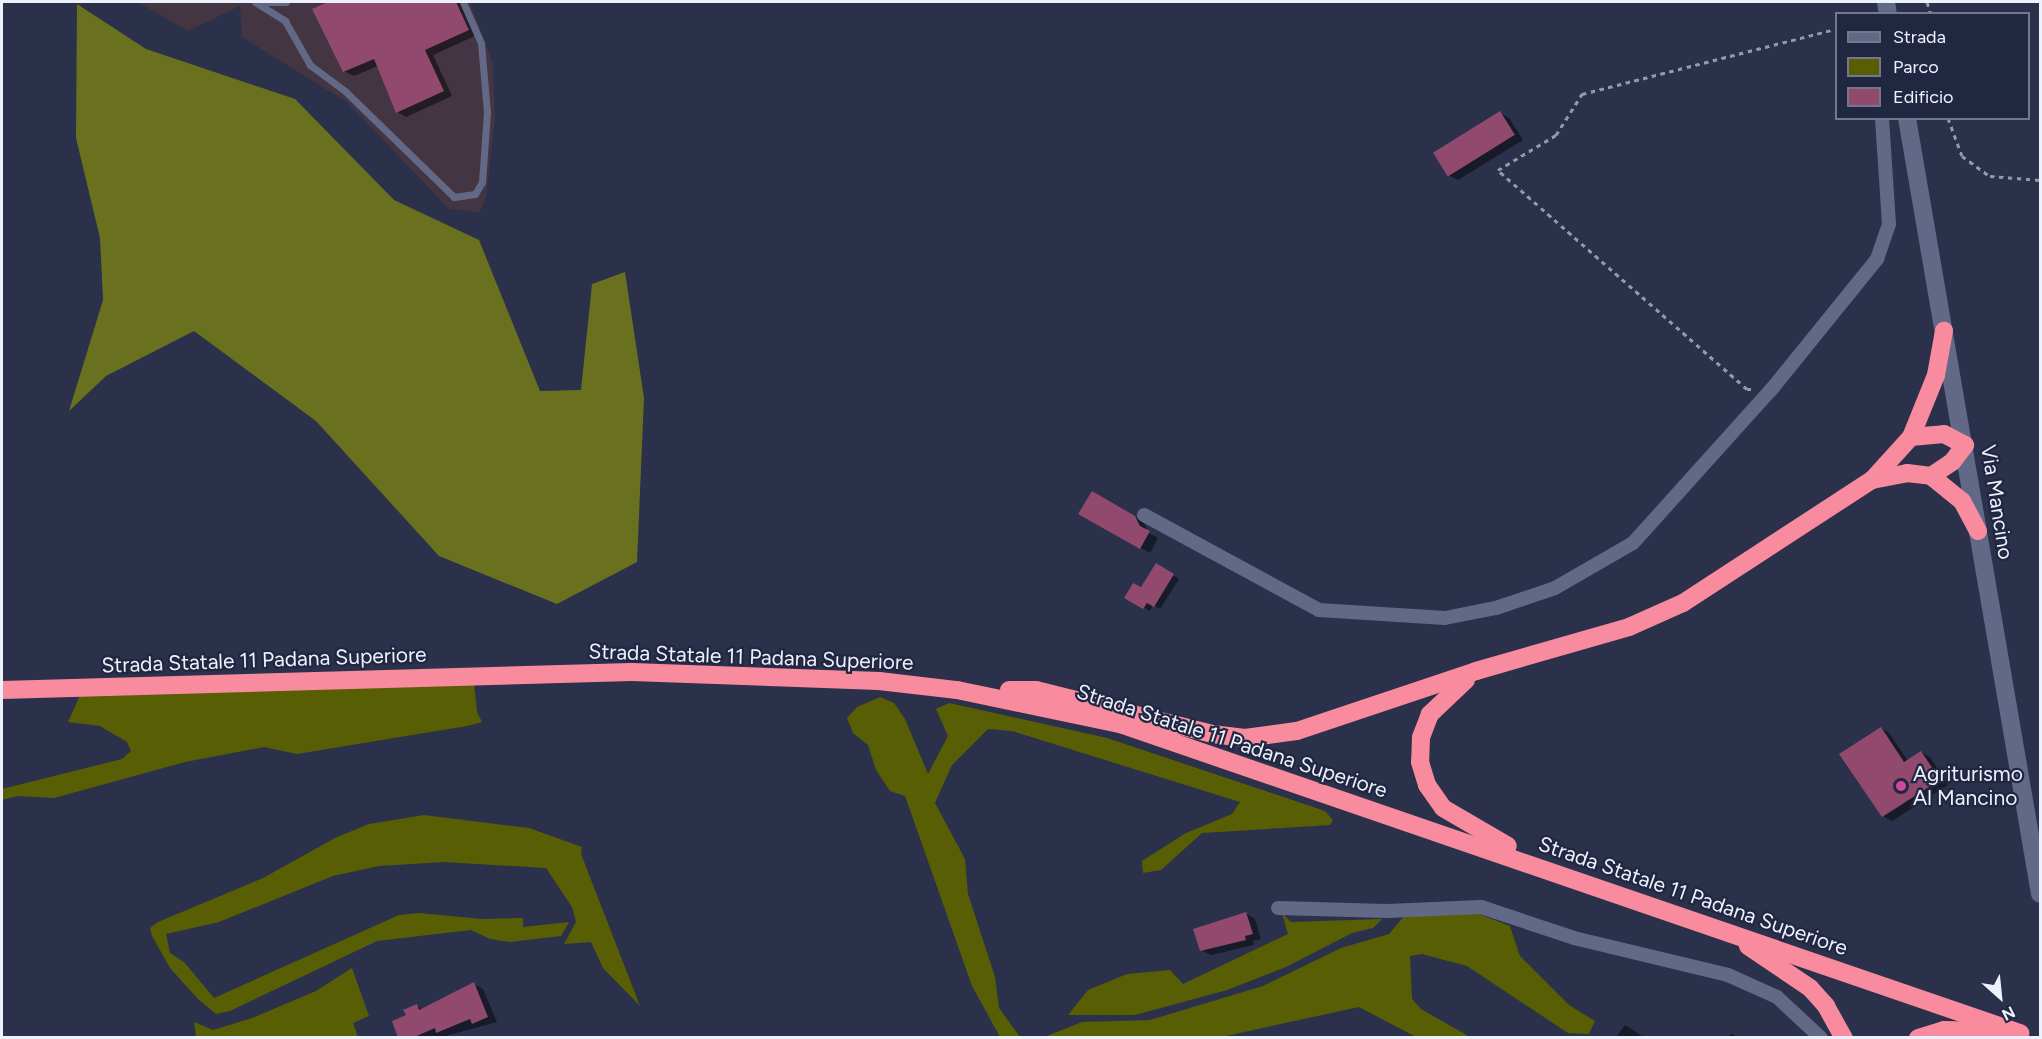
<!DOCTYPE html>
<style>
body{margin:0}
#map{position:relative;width:2042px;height:1039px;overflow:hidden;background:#2b314b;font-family:Figtree,sans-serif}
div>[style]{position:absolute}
.industrial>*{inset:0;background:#443542}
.green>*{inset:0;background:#585e04}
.forest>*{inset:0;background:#6a711e}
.shadow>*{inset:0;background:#0007}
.building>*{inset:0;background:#914a6d;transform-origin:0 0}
.path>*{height:3px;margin-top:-1.5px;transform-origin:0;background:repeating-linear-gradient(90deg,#9498ab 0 4.5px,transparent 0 9px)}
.lane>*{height:7px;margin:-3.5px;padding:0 3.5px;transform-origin:3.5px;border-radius:3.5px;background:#626987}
.street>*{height:14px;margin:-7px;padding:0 7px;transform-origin:7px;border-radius:7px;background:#626987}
.secondary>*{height:18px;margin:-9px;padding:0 9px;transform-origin:9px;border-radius:9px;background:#626987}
.highway>*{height:18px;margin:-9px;padding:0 9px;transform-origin:9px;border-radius:9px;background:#f88c9e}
.dots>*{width:16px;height:16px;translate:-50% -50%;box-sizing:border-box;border:3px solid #212740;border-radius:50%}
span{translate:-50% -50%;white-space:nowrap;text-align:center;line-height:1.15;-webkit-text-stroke:4.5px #212740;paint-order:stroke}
.street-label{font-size:21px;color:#edf1fe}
.poi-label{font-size:21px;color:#edf1fe}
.left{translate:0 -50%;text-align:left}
.frame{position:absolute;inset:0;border:3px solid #edf1fe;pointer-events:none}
.legend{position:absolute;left:1835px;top:12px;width:195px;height:108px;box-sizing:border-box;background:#212740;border:2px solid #73788c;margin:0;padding:8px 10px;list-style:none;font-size:18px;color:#edf1fe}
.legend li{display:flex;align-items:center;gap:12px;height:30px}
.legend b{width:30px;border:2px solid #73788c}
.north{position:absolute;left:1970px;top:967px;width:60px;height:60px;-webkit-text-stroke:4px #212740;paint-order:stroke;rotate:153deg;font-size:16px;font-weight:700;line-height:24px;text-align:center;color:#edf1fe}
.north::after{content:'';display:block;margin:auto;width:21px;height:27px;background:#edf1fe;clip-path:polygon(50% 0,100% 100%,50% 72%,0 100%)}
</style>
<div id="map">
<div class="industrial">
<div style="clip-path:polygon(137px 2px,470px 2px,493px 64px,495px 118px,486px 196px,480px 212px,449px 209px,347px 102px,242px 37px,240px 6px,188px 31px)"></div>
</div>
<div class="green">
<div style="clip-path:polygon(474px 683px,477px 712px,482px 722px,467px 726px,297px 754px,264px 747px,185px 762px,54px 798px,17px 796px,2px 800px,2px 789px,122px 759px,131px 751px,127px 742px,100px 726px,68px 722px,81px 693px)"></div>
<div style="clip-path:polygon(880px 697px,894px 703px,905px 719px,928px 774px,948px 736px,936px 709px,949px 703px,1107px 738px,1325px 811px,1333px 820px,1330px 825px,1202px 833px,1161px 870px,1143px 873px,1142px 861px,1186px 833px,1232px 814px,1240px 802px,1012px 731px,988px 729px,952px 765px,935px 803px,965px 859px,968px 894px,995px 977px,999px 1008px,1020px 1037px,1000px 1037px,972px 986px,905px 796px,890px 791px,876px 770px,868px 745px,853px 733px,847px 718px,857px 707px)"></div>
<div style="clip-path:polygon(424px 815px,529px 828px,582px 847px,581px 854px,640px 1006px,603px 968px,591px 942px,564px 944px,576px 922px,572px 907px,546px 868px,444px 862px,379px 866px,333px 876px,219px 922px,166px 934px,170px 953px,184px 962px,214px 998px,399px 915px,419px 913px,482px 919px,523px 918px,523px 927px,569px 922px,561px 936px,510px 942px,490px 939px,471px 930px,377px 941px,230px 1011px,216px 1014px,198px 999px,170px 968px,152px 936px,150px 928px,158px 922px,263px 878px,335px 838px,369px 824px)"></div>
<div style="clip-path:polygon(1282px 913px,1291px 922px,1382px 919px,1373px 928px,1352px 933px,1286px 967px,1227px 990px,1135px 1015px,1068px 1015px,1088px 990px,1127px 974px,1170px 970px,1183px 984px,1288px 934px)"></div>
<div style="clip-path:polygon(1476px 913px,1510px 926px,1520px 956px,1569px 1005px,1595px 1021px,1589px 1034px,1568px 1033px,1467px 966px,1422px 954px,1410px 956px,1412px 999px,1421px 1009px,1470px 1037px,1416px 1037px,1359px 1007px,1221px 1037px,1042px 1038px,1082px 1022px,1150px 1020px,1263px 986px,1341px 948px,1389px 934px,1405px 915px)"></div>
<div style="clip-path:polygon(352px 968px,369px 1016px,353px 1023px,358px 1037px,196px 1037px,194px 1022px,213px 1030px,252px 1018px,316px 991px)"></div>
</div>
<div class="forest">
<div style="clip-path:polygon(77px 4px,146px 49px,295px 99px,394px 200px,479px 240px,540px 391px,581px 390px,592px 284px,625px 272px,644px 398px,637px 562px,557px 604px,439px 556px,316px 421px,194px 331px,106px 376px,69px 411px,103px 300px,100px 238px,76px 138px)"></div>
</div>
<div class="shadow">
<div style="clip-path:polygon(332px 2px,462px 2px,477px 35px,433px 55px,452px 96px,406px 117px,397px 112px,378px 66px,354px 76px,344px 71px,314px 10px)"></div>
<div style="clip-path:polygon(1500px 113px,1509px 118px,1523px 140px,1458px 180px,1448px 175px)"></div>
<div style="clip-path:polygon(1092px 493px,1144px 523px,1149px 533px,1158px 538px,1150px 553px,1080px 514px)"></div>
<div style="clip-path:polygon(1156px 565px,1179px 579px,1160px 609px,1153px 605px,1150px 611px,1126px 597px,1142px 589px)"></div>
<div style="clip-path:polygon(1881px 728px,1889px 733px,1908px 761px,1921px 752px,1930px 757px,1948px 785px,1892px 821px,1883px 816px,1841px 755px)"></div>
<div style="clip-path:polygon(1245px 913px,1255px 919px,1261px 939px,1253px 941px,1254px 945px,1211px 955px,1201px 950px)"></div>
<div style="clip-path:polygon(474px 984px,483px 989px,497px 1022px,438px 1038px,400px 1038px,408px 1016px,417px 1006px,423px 1010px)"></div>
<div style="clip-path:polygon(1625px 1025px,1630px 1028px,1645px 1038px,1616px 1038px)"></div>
<div style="clip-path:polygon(1732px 1034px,1738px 1038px,1725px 1038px)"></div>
</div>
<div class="building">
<div style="clip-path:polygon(328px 2px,456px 2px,469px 30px,425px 50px,444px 91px,396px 113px,374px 59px,343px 72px,312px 9px)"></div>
<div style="left:1500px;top:111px;width:28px;height:79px;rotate:58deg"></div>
<div style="clip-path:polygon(1092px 491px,1135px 516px,1140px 526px,1150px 531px,1140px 549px,1078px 514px)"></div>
<div style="clip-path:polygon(1156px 563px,1174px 574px,1154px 607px,1147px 603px,1143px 609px,1124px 598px,1133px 583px,1141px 587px)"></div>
<div style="clip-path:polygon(1881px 727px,1904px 762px,1921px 751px,1940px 780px,1882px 817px,1839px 754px)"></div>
<div style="clip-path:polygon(1246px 912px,1253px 934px,1245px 936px,1246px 940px,1200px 951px,1193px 929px)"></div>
<div style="clip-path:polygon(474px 982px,488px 1017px,472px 1024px,470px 1019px,436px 1033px,435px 1028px,412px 1038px,398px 1038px,392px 1021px,406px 1015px,403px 1010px,417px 1004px,419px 1010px)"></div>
</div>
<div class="path">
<div style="left:1927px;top:2px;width:13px;rotate:72deg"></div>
<div style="left:1948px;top:118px;width:40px;rotate:69.8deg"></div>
<div style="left:1962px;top:156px;width:34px;rotate:36deg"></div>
<div style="left:1990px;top:176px;width:50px;rotate:4.6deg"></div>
<div style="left:1751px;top:389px;width:4px;rotate:180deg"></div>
<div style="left:1747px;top:389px;width:332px;rotate:-138.7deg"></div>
<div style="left:1498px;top:170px;width:68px;rotate:-31.1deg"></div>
<div style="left:1556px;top:135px;width:49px;rotate:-57.6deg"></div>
<div style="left:1582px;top:94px;width:262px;rotate:-14.4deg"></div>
</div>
<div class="lane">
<div style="left:255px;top:2px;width:36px;rotate:32deg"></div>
<div style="left:285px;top:21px;width:51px;rotate:60.4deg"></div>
<div style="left:310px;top:65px;width:44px;rotate:36.6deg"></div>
<div style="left:345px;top:91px;width:152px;rotate:44.2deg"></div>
<div style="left:454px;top:197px;width:21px;rotate:-8deg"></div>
<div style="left:475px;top:194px;width:14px;rotate:-60deg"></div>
<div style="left:482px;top:182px;width:70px;rotate:-85.9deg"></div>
<div style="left:487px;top:112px;width:69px;rotate:-95deg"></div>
<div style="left:481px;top:43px;width:45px;rotate:-113.7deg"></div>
<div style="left:257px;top:2px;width:29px"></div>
</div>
<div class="street">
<div style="left:1144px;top:515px;width:199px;rotate:28.5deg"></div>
<div style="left:1319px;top:610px;width:126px;rotate:3.6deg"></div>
<div style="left:1445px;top:618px;width:52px;rotate:-11.1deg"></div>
<div style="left:1496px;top:608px;width:62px;rotate:-18.7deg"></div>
<div style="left:1555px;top:588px;width:90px;rotate:-30deg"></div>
<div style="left:1633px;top:543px;width:206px;rotate:-48deg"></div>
<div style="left:1771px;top:390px;width:169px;rotate:-51deg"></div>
<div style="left:1877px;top:259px;width:37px;rotate:-71deg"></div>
<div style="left:1889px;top:224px;width:106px;rotate:-93.8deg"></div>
<div style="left:1278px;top:908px;width:109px;rotate:1.6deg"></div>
<div style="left:1387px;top:911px;width:94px;rotate:-2.4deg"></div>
<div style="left:1481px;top:907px;width:98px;rotate:18.4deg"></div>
<div style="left:1574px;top:938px;width:158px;rotate:13.5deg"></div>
<div style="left:1728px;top:975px;width:54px;rotate:24.2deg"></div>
<div style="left:1777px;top:997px;width:60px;rotate:43deg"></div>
</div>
<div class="secondary">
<div style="left:1886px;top:2px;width:12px;rotate:81deg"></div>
<div style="left:1907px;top:118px;width:787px;rotate:80.27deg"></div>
</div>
<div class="highway">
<div style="left:1911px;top:437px;width:33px;rotate:-5deg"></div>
<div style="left:1944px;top:434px;width:24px;rotate:28deg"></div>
<div style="left:1965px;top:445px;width:21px;rotate:127deg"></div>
<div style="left:1952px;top:462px;width:25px;rotate:146deg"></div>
<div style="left:1872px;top:480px;width:36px;rotate:-11deg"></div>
<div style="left:1907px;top:473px;width:24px;rotate:7deg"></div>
<div style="left:1931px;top:476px;width:40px;rotate:39deg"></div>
<div style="left:1962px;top:501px;width:34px;rotate:62deg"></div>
<div style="left:1466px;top:680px;width:50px;rotate:136.6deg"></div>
<div style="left:1430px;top:714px;width:25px;rotate:111deg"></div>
<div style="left:1421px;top:737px;width:25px;rotate:92deg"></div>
<div style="left:1420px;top:762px;width:24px;rotate:73deg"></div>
<div style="left:1427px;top:785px;width:28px;rotate:55deg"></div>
<div style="left:1443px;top:808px;width:75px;rotate:30.3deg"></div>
<div style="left:2px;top:690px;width:630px;rotate:-1.64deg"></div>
<div style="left:632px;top:672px;width:247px;rotate:2.1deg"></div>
<div style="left:879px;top:681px;width:79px;rotate:6.6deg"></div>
<div style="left:957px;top:690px;width:167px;rotate:11.8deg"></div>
<div style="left:1120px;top:724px;width:952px;rotate:18.95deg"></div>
<div style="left:1009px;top:690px;width:27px"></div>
<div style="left:1036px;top:690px;width:181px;rotate:14deg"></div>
<div style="left:1212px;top:734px;width:33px;rotate:7deg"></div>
<div style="left:1245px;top:738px;width:52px;rotate:-7.7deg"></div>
<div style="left:1297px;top:731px;width:189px;rotate:-18.5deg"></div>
<div style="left:1476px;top:671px;width:159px;rotate:-16deg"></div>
<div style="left:1629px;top:627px;width:59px;rotate:-24deg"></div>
<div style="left:1683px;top:603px;width:225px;rotate:-33.1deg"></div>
<div style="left:1872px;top:480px;width:58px;rotate:-47.8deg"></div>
<div style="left:1911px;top:437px;width:67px;rotate:-68deg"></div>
<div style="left:1936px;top:375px;width:45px;rotate:-79.7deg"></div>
<div style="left:1748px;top:946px;width:75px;rotate:34.1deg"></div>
<div style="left:1810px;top:988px;width:24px;rotate:48deg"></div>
<div style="left:1826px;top:1006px;width:37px;rotate:61deg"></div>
<div style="left:1918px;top:1038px;width:27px;rotate:-17deg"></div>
<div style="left:1944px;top:1030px;width:53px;rotate:1.1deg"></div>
</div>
<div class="dots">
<div style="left:1901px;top:786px;background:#d1479c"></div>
</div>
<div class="street-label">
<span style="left:1997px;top:502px;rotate:81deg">Via Mancino</span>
<span style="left:751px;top:657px;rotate:2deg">Strada Statale 11 Padana Superiore</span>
<span style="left:264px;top:660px;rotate:-2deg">Strada Statale 11 Padana Superiore</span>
<span style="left:1232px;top:741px;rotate:18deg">Strada Statale 11 Padana Superiore</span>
<span style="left:1693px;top:896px;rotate:19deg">Strada Statale 11 Padana Superiore</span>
</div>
<div class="poi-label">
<span class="left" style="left:1913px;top:786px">Agriturismo<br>Al Mancino</span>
</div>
<div class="frame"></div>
<ul class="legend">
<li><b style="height:8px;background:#626987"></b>Strada</li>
<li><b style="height:16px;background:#585e04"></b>Parco</li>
<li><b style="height:16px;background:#914a6d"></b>Edificio</li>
</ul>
<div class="north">N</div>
</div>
